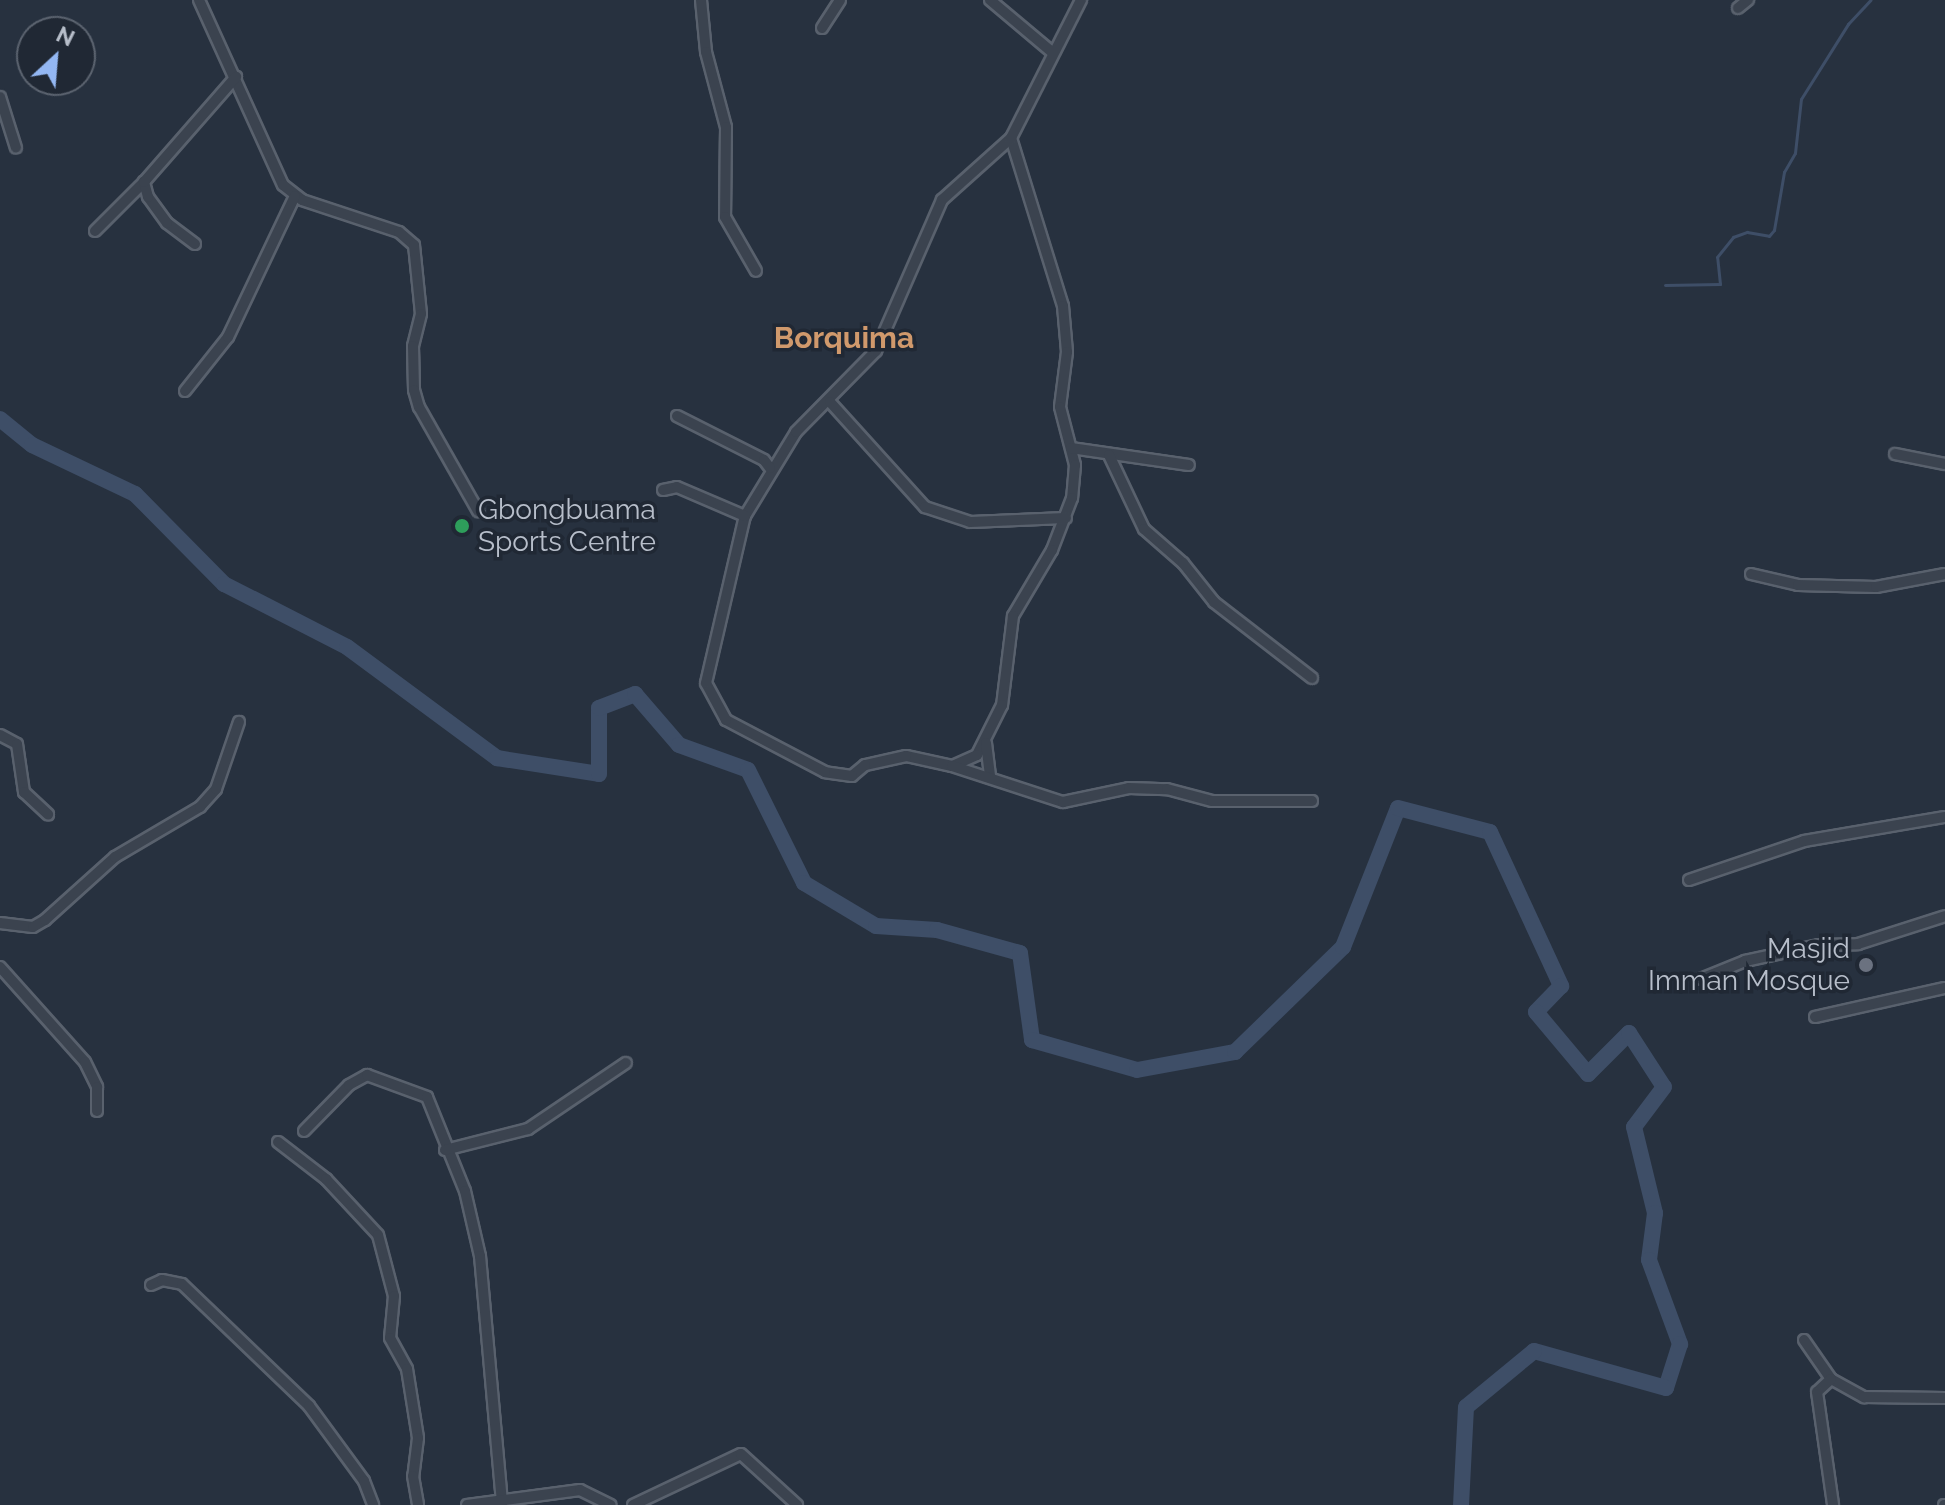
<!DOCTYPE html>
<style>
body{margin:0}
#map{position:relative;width:1945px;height:1505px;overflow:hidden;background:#27313f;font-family:Raleway,sans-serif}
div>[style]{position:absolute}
.stream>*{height:3px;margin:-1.5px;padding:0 1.5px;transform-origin:1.5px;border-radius:1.5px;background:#3e4e67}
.river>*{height:16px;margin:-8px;padding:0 8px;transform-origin:8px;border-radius:8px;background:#3e4e67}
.roads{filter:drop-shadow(2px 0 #59616d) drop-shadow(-2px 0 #59616d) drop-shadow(0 2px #59616d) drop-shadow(0 -2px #59616d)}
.street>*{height:10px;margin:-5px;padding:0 5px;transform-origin:5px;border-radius:5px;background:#3b434f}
.dots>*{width:22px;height:22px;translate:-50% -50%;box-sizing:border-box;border:4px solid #202834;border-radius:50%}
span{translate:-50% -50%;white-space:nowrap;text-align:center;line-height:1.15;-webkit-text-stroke:7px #202834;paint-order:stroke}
.poi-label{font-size:28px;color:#b7beca}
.left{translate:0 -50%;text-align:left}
.right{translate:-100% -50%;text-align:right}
.neighbourhood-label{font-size:30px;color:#d0996c;font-weight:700}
.north{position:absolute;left:16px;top:16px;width:80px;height:80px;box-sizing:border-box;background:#202834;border:2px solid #5c6470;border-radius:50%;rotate:26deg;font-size:22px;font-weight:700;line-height:32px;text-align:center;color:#b7beca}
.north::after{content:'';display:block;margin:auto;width:28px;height:36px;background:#93b7f3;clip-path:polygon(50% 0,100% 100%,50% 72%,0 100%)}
</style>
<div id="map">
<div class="stream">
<div style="left:1665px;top:285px;width:55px;rotate:-1deg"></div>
<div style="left:1720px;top:284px;width:27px;rotate:-96deg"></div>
<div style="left:1717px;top:257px;width:26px;rotate:-51deg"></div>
<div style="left:1733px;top:237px;width:15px;rotate:-20deg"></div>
<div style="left:1747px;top:232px;width:22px;rotate:10deg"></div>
<div style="left:1769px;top:236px;width:8px;rotate:-50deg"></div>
<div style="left:1774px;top:230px;width:59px;rotate:-80.2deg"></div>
<div style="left:1784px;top:172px;width:22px;rotate:-60deg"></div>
<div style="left:1795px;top:153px;width:54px;rotate:-83.7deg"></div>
<div style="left:1801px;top:99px;width:89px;rotate:-57.9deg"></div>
<div style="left:1848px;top:24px;width:33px;rotate:-47deg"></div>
</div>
<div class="river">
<div style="left:0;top:419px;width:41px;rotate:39.1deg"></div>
<div style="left:32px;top:445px;width:114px;rotate:25.4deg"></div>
<div style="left:135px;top:494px;width:127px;rotate:45.3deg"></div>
<div style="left:224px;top:584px;width:138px;rotate:27.1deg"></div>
<div style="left:347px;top:647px;width:187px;rotate:36.5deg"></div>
<div style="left:497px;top:758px;width:103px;rotate:8.9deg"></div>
<div style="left:599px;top:774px;width:66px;rotate:-90deg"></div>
<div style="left:599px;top:708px;width:39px;rotate:-21deg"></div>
<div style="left:635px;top:694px;width:67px;rotate:49.2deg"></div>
<div style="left:679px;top:745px;width:73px;rotate:19.9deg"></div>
<div style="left:748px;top:770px;width:126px;rotate:63.6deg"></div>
<div style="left:804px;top:883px;width:84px;rotate:30.8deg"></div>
<div style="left:876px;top:926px;width:61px;rotate:3.8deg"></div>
<div style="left:937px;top:930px;width:86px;rotate:15.5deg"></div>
<div style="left:1020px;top:953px;width:88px;rotate:82.1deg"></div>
<div style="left:1032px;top:1040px;width:109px;rotate:15.9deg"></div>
<div style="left:1137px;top:1070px;width:100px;rotate:-10.4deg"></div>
<div style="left:1235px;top:1052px;width:151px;rotate:-44.2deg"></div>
<div style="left:1343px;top:947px;width:149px;rotate:-68.4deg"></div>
<div style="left:1398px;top:808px;width:95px;rotate:14.6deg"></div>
<div style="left:1490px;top:832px;width:170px;rotate:65.2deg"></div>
<div style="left:1561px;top:986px;width:36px;rotate:134deg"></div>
<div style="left:1536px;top:1012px;width:81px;rotate:50deg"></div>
<div style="left:1588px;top:1074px;width:58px;rotate:-45deg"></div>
<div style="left:1629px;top:1033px;width:64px;rotate:57.1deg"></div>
<div style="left:1664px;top:1087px;width:50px;rotate:126.9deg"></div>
<div style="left:1634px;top:1127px;width:89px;rotate:76.3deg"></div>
<div style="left:1655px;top:1213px;width:47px;rotate:97.3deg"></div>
<div style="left:1649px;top:1260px;width:90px;rotate:69.7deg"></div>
<div style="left:1680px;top:1344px;width:46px;rotate:107.7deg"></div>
<div style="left:1666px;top:1388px;width:137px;rotate:-164.3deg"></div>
<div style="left:1534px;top:1351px;width:88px;rotate:140.5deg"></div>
<div style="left:1466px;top:1407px;width:98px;rotate:92.9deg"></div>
</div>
<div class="roads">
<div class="street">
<div style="left:199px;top:0;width:203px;rotate:65.6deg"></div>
<div style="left:283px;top:185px;width:24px;rotate:38deg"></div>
<div style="left:302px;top:200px;width:102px;rotate:18.3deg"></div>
<div style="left:399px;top:232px;width:20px;rotate:41deg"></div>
<div style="left:414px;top:245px;width:69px;rotate:84.2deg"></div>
<div style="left:421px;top:314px;width:33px;rotate:104deg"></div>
<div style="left:413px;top:346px;width:44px;rotate:88.7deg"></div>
<div style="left:414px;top:390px;width:18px;rotate:74deg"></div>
<div style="left:419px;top:407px;width:120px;rotate:60.4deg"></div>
<div style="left:701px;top:0;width:52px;rotate:84.5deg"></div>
<div style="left:706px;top:52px;width:78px;rotate:75.1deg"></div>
<div style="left:726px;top:127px;width:90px;rotate:90.6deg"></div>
<div style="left:725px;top:217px;width:62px;rotate:60.1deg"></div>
<div style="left:990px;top:0;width:81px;rotate:40deg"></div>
<div style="left:1738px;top:8px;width:13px;rotate:-39deg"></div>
<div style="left:822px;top:28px;width:33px;rotate:-57deg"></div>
<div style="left:0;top:97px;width:53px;rotate:72.6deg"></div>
<div style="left:1011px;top:138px;width:176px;rotate:72.8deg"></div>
<div style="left:1063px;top:306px;width:46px;rotate:85deg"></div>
<div style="left:1067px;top:352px;width:55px;rotate:97.3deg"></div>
<div style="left:1060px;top:407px;width:60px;rotate:75.5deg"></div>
<div style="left:1075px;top:465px;width:33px;rotate:95deg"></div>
<div style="left:1072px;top:498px;width:56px;rotate:111deg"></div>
<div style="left:1052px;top:550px;width:77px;rotate:120.6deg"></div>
<div style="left:1013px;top:616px;width:90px;rotate:97deg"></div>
<div style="left:1002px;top:705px;width:56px;rotate:116.6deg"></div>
<div style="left:977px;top:755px;width:27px;rotate:156deg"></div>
<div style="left:952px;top:766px;width:47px;rotate:-167.7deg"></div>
<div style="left:906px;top:756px;width:42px;rotate:167.6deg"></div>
<div style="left:865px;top:765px;width:17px;rotate:140deg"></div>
<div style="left:852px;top:776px;width:27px;rotate:-172deg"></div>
<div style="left:825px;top:772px;width:112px;rotate:-152.3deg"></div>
<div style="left:726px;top:720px;width:42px;rotate:-118.4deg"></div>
<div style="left:706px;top:683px;width:171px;rotate:-76.9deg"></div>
<div style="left:745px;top:516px;width:98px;rotate:-58.7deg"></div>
<div style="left:796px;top:432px;width:114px;rotate:-45.4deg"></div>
<div style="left:876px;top:351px;width:165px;rotate:-66.4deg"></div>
<div style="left:942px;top:200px;width:93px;rotate:-41.9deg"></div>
<div style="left:1011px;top:138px;width:155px;rotate:-63.1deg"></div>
<div style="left:95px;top:231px;width:69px;rotate:-45deg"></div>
<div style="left:195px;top:244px;width:35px;rotate:-143deg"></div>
<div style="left:167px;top:223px;width:32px;rotate:-126deg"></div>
<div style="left:148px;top:197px;width:16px;rotate:-105deg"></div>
<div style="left:144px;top:182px;width:140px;rotate:-48.8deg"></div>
<div style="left:185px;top:391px;width:69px;rotate:-51.5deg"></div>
<div style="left:228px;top:337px;width:156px;rotate:-64.6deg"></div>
<div style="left:830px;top:402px;width:142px;rotate:47.9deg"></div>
<div style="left:925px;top:507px;width:47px;rotate:18.4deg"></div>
<div style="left:970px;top:522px;width:96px;rotate:-2.4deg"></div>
<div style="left:677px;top:416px;width:97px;rotate:26.8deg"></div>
<div style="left:764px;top:460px;width:10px;rotate:53deg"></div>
<div style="left:1071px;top:448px;width:119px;rotate:8.2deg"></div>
<div style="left:1895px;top:454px;width:51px;rotate:11.3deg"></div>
<div style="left:1109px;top:455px;width:82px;rotate:64.7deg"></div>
<div style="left:1144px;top:529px;width:52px;rotate:41.1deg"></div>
<div style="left:1183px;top:563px;width:50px;rotate:51.5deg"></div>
<div style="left:1214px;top:602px;width:124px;rotate:37.8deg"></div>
<div style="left:663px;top:490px;width:14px;rotate:-12deg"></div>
<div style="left:677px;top:487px;width:74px;rotate:23.1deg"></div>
<div style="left:1751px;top:574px;width:48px;rotate:13.2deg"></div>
<div style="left:1798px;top:585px;width:78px;rotate:1.5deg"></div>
<div style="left:1876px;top:587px;width:70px;rotate:-10.7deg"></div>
<div style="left:0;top:735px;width:19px;rotate:28deg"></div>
<div style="left:17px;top:744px;width:49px;rotate:81.7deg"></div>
<div style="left:24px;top:792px;width:33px;rotate:43deg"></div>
<div style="left:986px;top:743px;width:35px;rotate:83deg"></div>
<div style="left:952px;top:766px;width:117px;rotate:18deg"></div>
<div style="left:1063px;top:802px;width:67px;rotate:-12deg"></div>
<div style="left:1129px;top:788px;width:38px;rotate:2deg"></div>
<div style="left:1167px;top:789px;width:47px;rotate:14.9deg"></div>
<div style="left:1212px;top:801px;width:100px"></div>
<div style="left:1689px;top:880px;width:121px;rotate:-18.7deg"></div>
<div style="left:1804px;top:841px;width:143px;rotate:-9.7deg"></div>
<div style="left:0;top:923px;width:33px;rotate:7deg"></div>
<div style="left:33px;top:927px;width:14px;rotate:-30deg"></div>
<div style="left:45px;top:920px;width:94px;rotate:-42deg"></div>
<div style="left:115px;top:857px;width:99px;rotate:-30.5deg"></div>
<div style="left:200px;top:807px;width:24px;rotate:-48deg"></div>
<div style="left:216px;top:789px;width:71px;rotate:-71.1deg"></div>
<div style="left:0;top:967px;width:127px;rotate:48.2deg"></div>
<div style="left:85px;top:1062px;width:28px;rotate:64deg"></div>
<div style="left:97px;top:1087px;width:24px;rotate:90deg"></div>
<div style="left:1701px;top:979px;width:48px;rotate:-22.2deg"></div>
<div style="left:1745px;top:961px;width:76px;rotate:-12.2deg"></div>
<div style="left:1819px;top:945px;width:39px;rotate:-1deg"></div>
<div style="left:1858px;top:944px;width:91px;rotate:-17.8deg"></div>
<div style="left:1815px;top:1017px;width:133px;rotate:-12.6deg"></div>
<div style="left:304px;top:1131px;width:64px;rotate:-45.6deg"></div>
<div style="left:349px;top:1085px;width:21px;rotate:-29deg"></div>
<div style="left:367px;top:1075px;width:64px;rotate:20.1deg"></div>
<div style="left:427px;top:1097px;width:101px;rotate:68deg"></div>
<div style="left:465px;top:1191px;width:67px;rotate:77deg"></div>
<div style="left:480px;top:1256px;width:248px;rotate:84.9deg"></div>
<div style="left:278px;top:1142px;width:61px;rotate:37.6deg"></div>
<div style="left:326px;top:1179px;width:76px;rotate:47.1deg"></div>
<div style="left:378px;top:1235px;width:63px;rotate:75.3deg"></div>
<div style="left:394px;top:1296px;width:42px;rotate:95.4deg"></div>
<div style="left:390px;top:1338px;width:35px;rotate:61deg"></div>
<div style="left:407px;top:1369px;width:70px;rotate:80.9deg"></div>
<div style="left:418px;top:1438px;width:38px;rotate:97deg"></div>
<div style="left:413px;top:1476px;width:29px;rotate:80deg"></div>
<div style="left:445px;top:1150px;width:86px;rotate:-14.2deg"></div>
<div style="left:528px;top:1129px;width:118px;rotate:-34deg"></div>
<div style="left:151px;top:1285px;width:12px;rotate:-24deg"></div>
<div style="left:162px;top:1280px;width:20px;rotate:11deg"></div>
<div style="left:182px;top:1284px;width:176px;rotate:43.8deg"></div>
<div style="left:309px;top:1406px;width:93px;rotate:53.7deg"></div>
<div style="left:364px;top:1481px;width:26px;rotate:69deg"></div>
<div style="left:1804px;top:1340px;width:47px;rotate:55.3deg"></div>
<div style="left:1831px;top:1379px;width:38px;rotate:29deg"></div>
<div style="left:1864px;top:1397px;width:81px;rotate:0.7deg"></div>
<div style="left:1831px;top:1379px;width:19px;rotate:137deg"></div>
<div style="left:1817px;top:1392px;width:114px;rotate:81.9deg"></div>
<div style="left:467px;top:1505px;width:114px;rotate:-7.6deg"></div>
<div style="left:580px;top:1490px;width:34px;rotate:26deg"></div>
<div style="left:633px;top:1505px;width:119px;rotate:-25.3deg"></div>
<div style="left:741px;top:1454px;width:76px;rotate:42.3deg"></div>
<div style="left:1944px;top:1505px;width:1px"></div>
</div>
</div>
<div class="dots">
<div style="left:462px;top:526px;background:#2e9e5b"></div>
<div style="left:1866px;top:965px;background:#6b7280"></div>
</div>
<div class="poi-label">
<span class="left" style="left:478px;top:526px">Gbongbuama<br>Sports Centre</span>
<span class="right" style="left:1850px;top:965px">Masjid<br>Imman Mosque</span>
</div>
<div class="neighbourhood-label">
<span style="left:844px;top:338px">Borquima</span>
</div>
<div class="north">N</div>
</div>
